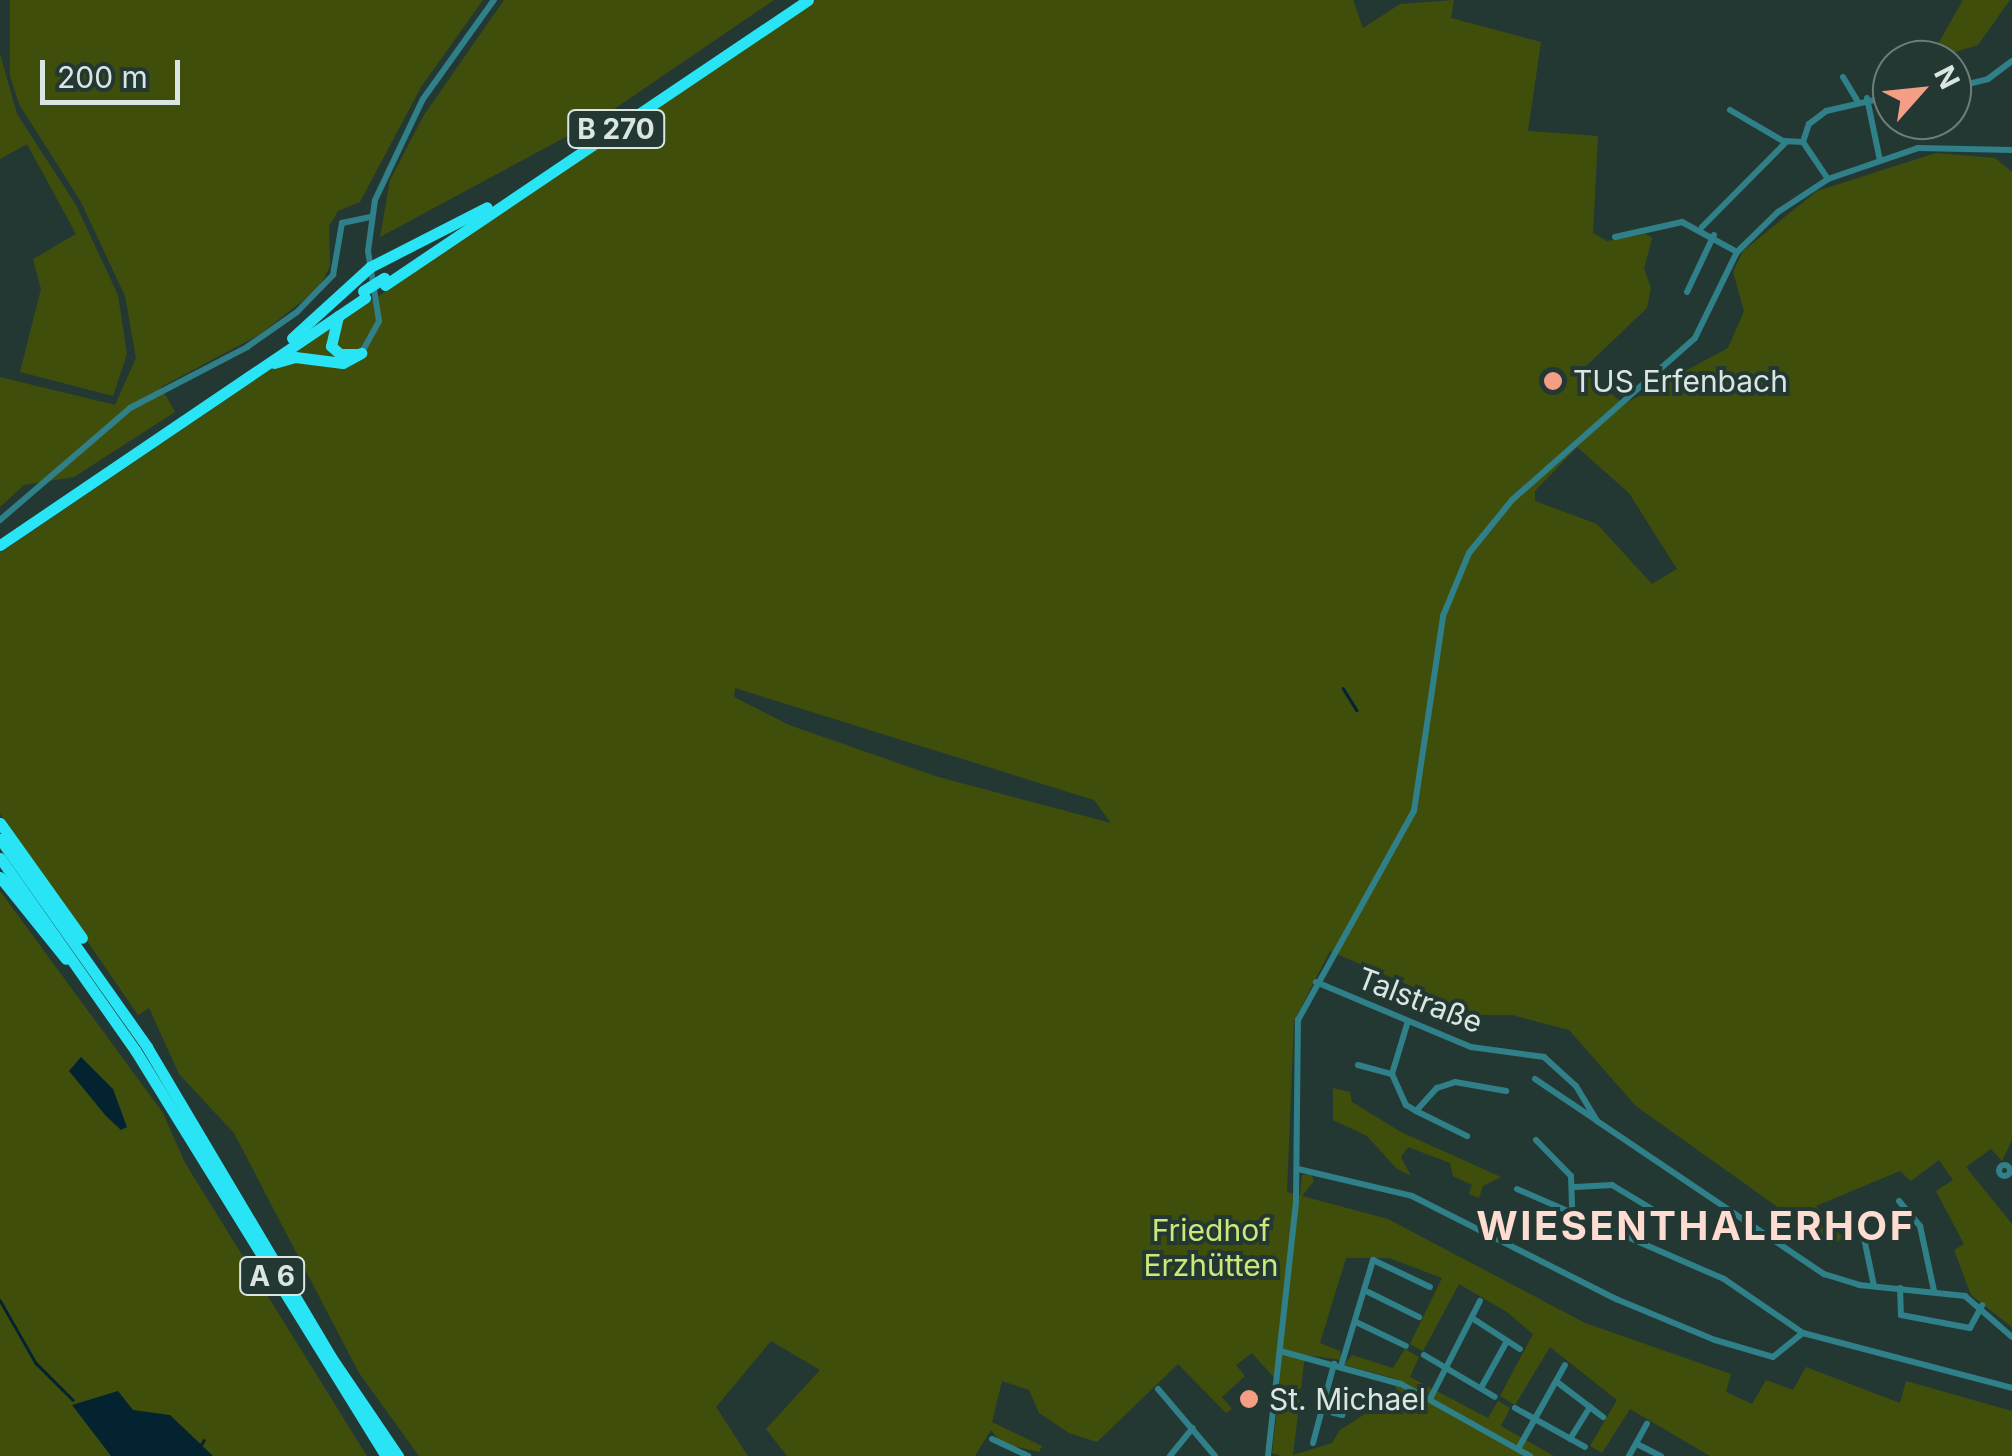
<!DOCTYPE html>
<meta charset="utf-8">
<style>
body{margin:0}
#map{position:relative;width:2012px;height:1456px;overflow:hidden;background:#243833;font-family:Inter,sans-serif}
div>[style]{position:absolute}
.green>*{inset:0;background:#404e0c}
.water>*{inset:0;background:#042331}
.stream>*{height:2.5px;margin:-1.25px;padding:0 1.25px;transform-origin:1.25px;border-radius:1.25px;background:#042331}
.minor>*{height:6px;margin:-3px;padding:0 3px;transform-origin:3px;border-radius:3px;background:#308089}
.minor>.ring{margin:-3px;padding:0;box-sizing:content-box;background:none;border:6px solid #308089;border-radius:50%}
.highway>*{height:11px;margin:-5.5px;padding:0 5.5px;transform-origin:5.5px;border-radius:5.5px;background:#29e4f5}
.highway-bridge>*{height:11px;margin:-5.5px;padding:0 5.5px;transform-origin:5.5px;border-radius:5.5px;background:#29e4f5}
.dots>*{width:28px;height:28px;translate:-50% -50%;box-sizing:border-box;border:5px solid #243833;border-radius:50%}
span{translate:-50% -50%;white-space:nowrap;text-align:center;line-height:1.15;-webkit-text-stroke:8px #243833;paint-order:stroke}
.shield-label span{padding:2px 8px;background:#243833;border:2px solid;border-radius:8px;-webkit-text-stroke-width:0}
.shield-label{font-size:28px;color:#dae6e2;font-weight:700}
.poi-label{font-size:30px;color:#dae6e2}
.left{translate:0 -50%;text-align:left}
.street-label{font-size:30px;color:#dae6e2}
.park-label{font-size:30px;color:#cce878}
.district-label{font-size:40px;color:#fedcd2;font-weight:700;letter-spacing:2.5px}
.north{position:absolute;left:1872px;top:40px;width:100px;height:100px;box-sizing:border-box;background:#243833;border:2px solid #6d7e79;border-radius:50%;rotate:63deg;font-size:28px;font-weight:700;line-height:40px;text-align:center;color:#dae6e2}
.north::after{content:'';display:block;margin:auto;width:35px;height:45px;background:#f49e86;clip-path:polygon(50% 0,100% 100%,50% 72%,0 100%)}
.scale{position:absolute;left:40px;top:60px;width:140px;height:45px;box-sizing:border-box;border:5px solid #dae6e2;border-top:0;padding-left:12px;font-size:30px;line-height:35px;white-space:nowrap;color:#dae6e2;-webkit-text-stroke:8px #243833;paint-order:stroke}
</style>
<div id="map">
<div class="green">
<div style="clip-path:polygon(10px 0,483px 0,421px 87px,360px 202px,338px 211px,329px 226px,330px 266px,319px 288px,259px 335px,161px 387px,175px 412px,74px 477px,24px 485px,0 507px,0 377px,115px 405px,136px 358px,125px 296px,81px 202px,19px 104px,10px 76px)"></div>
<div style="clip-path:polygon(504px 0,774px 0,601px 118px,380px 237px,390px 180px,424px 115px)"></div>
<div style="clip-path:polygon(evenodd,815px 0,1353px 0,1363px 28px,1400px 4px,1454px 0,1451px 18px,1541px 42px,1528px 131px,1598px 136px,1593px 233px,1607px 241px,1646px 234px,1652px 238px,1644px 269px,1651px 288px,1647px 308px,1582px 370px,1624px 404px,1728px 348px,1744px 311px,1733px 272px,1743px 251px,1817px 191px,1936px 153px,1995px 158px,2012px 172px,2012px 1140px,2002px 1161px,1991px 1149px,1966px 1167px,2012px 1224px,2012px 1327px,1971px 1295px,1954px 1250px,1964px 1244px,1936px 1191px,1953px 1180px,1939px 1160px,1911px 1181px,1900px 1171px,1816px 1206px,1843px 1238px,1831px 1245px,1636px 1106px,1569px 1030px,1512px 1015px,1478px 1015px,1330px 951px,1294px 1021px,1287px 1192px,1300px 1195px,1302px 1175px,1311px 1174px,1314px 1181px,1302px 1196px,1388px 1219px,1585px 1323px,1731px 1374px,1726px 1392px,1752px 1404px,1766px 1380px,1793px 1390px,1806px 1367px,1900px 1403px,1906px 1381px,2012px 1411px,2012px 1456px,1710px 1456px,1630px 1409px,1602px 1453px,1590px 1446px,1617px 1400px,1550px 1347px,1515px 1405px,1500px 1396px,1533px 1334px,1507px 1312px,1459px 1284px,1423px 1351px,1410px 1344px,1442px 1278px,1389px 1258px,1346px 1258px,1320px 1343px,1340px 1351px,1341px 1360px,1305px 1355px,1293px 1455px,1332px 1443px,1340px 1430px,1371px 1410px,1392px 1413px,1397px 1379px,1344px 1365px,1352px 1355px,1393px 1368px,1405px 1349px,1419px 1357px,1410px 1377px,1488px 1418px,1498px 1401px,1510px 1408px,1501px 1426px,1554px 1456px,1281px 1456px,1272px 1453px,1280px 1384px,1252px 1353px,1236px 1365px,1245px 1376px,1222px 1397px,1232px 1409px,1226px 1413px,1178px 1364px,1097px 1442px,1069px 1433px,1039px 1413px,1029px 1390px,1002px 1381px,992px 1422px,1042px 1446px,1039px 1452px,1001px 1443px,991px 1430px,975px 1456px,787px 1456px,766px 1429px,820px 1370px,771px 1341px,716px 1407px,748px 1456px,419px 1456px,359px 1373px,234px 1133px,179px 1074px,149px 1008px,138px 1015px,0 814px,0 553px,815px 0,1577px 447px,1629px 493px,1677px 569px,1652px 584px,1597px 524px,1535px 501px,1535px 491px,1577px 447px,815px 0,735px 688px,1094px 800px,1111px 823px,935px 776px,789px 725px,734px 697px,735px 688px)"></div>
<div style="clip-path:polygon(1963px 0,2010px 0,1978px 45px,1929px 60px)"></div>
<div style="clip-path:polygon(0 54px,17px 114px,76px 205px,118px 295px,127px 354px,113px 396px,20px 372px,41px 289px,33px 259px,76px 234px,27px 144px,0 159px)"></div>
<div style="clip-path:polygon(0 891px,163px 1113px,185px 1163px,367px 1456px,0 1456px)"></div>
<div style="clip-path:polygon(1333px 1088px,1350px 1092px,1352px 1102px,1401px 1132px,1501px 1177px,1483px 1186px,1479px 1198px,1469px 1194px,1472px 1185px,1453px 1176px,1450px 1163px,1408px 1147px,1401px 1157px,1411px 1176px,1396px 1168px,1367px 1136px,1333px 1120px)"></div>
</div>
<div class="water">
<div style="clip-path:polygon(81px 1057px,113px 1089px,127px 1127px,121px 1130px,106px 1116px,69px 1071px)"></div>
<div style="clip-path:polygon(118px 1391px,133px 1410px,170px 1415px,213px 1456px,111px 1456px,72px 1405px)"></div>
</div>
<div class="stream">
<div style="left:1343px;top:688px;width:26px;rotate:58deg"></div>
<div style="left:0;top:1300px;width:73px;rotate:60.3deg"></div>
<div style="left:36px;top:1363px;width:52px;rotate:45deg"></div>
<div style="left:199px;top:1448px;width:9px;rotate:-58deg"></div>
</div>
<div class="minor">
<div style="left:1843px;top:77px;width:27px;rotate:59deg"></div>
<div style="left:1952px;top:88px;width:37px;rotate:-14deg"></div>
<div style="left:1988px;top:79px;width:30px;rotate:-37deg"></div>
<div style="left:1867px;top:98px;width:64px;rotate:78.3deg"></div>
<div style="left:1730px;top:110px;width:61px;rotate:30.3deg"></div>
<div style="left:1783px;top:141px;width:20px;rotate:3deg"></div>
<div style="left:1803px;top:142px;width:19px;rotate:-72deg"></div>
<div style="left:1809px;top:124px;width:21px;rotate:-37deg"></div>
<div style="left:1826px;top:111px;width:68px;rotate:-12.8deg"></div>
<div style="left:1803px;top:142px;width:45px;rotate:56deg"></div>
<div style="left:1702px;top:227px;width:120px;rotate:-45.3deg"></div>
<div style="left:1615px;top:237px;width:69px;rotate:-12.6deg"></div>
<div style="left:1682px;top:222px;width:63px;rotate:28.6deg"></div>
<div style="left:1687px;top:292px;width:63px;rotate:-64.7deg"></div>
<div style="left:362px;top:352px;width:35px;rotate:-61deg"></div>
<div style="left:379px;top:321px;width:71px;rotate:-98.9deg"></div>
<div style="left:368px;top:251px;width:51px;rotate:-82.2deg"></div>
<div style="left:375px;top:200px;width:112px;rotate:-64.6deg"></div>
<div style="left:423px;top:99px;width:122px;rotate:-54.4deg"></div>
<div style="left:0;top:520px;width:172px;rotate:-40.7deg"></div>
<div style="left:130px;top:408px;width:132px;rotate:-27.5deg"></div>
<div style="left:247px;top:347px;width:61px;rotate:-35deg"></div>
<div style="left:297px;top:312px;width:52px;rotate:-45.8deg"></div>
<div style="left:333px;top:275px;width:53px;rotate:-80.2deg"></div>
<div style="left:342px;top:223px;width:29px;rotate:-12deg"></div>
<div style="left:1316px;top:982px;width:168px;rotate:22.8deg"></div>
<div style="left:1471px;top:1047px;width:74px;rotate:7.8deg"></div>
<div style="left:1544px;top:1057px;width:43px;rotate:42.2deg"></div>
<div style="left:1576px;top:1086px;width:41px;rotate:59deg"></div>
<div style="left:1597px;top:1121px;width:274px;rotate:34deg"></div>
<div style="left:1824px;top:1274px;width:37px;rotate:17deg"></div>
<div style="left:1859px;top:1285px;width:107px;rotate:5.9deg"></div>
<div style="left:1965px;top:1296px;width:62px;rotate:41.1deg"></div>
<div style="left:1408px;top:1021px;width:55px;rotate:106.8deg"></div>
<div style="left:1392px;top:1074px;width:34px;rotate:66deg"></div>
<div style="left:1406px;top:1105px;width:12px;rotate:31deg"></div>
<div style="left:1416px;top:1111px;width:31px;rotate:-48deg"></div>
<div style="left:1437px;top:1088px;width:19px;rotate:-18deg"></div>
<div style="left:1455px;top:1082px;width:52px;rotate:10deg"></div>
<div style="left:1358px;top:1065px;width:35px;rotate:15deg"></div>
<div style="left:1535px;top:1079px;width:73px;rotate:33.9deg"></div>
<div style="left:1416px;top:1111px;width:57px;rotate:26.1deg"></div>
<div style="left:1536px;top:1140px;width:50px;rotate:45.8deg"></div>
<div style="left:1571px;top:1176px;width:38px;rotate:88deg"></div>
<div class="ring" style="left:1998.5px;top:1164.5px;width:5px;height:5px"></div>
<div style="left:1298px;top:1169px;width:117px;rotate:13.3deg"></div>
<div style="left:1412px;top:1196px;width:229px;rotate:26.8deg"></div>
<div style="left:1616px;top:1299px;width:107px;rotate:22.5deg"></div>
<div style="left:1715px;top:1340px;width:60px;rotate:16.3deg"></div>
<div style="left:1773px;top:1357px;width:38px;rotate:-39deg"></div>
<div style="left:1575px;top:1187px;width:37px;rotate:-3deg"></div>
<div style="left:1612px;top:1185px;width:62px;rotate:31.1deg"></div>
<div style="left:1517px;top:1189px;width:226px;rotate:23.5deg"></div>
<div style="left:1724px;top:1279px;width:96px;rotate:34.4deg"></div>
<div style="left:1899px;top:1201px;width:33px;rotate:50deg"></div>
<div style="left:1920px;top:1226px;width:66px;rotate:77.8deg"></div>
<div style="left:1860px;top:1219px;width:68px;rotate:78.2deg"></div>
<div style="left:1900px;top:1288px;width:27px;rotate:88deg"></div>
<div style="left:1901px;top:1315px;width:70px;rotate:10.7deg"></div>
<div style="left:1970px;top:1328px;width:26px;rotate:-62deg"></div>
<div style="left:1368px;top:1292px;width:57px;rotate:26.1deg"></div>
<div style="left:1472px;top:1318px;width:57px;rotate:32.9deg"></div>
<div style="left:1358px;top:1323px;width:53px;rotate:25.6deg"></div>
<div style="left:1803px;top:1333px;width:216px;rotate:14.7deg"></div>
<div style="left:1280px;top:1351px;width:125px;rotate:15.3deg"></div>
<div style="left:1401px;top:1384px;width:148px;rotate:29.2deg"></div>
<div style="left:1424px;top:1355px;width:82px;rotate:30.6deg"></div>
<div style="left:1341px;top:1366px;width:111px;rotate:-73.2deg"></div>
<div style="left:1373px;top:1260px;width:63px;rotate:25.3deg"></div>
<div style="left:1557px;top:1382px;width:58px;rotate:37.3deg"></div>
<div style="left:1481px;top:1388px;width:54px;rotate:-61deg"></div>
<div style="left:1158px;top:1389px;width:88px;rotate:49.6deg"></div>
<div style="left:1430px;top:1399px;width:110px;rotate:-63deg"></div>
<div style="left:1515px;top:1408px;width:80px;rotate:29.1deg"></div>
<div style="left:1322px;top:1410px;width:21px;rotate:14deg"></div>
<div style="left:992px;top:1439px;width:40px;rotate:25deg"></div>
<div style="left:1570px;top:1439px;width:38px;rotate:-58deg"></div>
<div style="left:1313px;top:1443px;width:82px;rotate:-75.1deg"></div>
<div style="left:1637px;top:1444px;width:27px;rotate:27deg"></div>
<div style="left:1518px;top:1449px;width:96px;rotate:-60.8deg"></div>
<div style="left:1170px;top:1456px;width:36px;rotate:-51deg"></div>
<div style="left:1268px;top:1456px;width:254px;rotate:-83.7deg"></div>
<div style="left:1296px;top:1204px;width:184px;rotate:-89.4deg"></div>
<div style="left:1298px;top:1020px;width:239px;rotate:-61deg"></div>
<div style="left:1414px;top:811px;width:197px;rotate:-81.5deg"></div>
<div style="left:1443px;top:616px;width:68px;rotate:-67.6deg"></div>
<div style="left:1469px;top:553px;width:68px;rotate:-50.9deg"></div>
<div style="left:1512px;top:500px;width:244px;rotate:-41.5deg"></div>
<div style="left:1695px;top:338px;width:96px;rotate:-64deg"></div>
<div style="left:1737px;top:252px;width:57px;rotate:-44.3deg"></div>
<div style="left:1778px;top:212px;width:60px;rotate:-33.4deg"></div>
<div style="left:1828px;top:179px;width:95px;rotate:-19deg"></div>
<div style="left:1918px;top:148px;width:94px;rotate:1.2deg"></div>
<div style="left:1629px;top:1456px;width:37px;rotate:-61deg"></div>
</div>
<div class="highway">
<div style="left:385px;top:285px;width:510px;rotate:-33.97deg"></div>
<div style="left:338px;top:316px;width:31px;rotate:103deg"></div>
<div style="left:331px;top:346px;width:12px;rotate:42deg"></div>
<div style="left:340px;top:354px;width:17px"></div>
<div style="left:292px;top:338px;width:105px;rotate:-42.3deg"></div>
<div style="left:370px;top:267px;width:131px;rotate:-27.1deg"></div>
<div style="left:274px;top:363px;width:22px;rotate:-16deg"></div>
<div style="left:295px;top:357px;width:48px;rotate:7.1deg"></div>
<div style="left:343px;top:363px;width:21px;rotate:-29deg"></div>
<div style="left:0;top:545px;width:441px;rotate:-34.1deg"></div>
<div style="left:0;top:823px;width:141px;rotate:54.5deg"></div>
<div style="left:0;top:839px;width:255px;rotate:54.7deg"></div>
<div style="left:147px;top:1047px;width:360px;rotate:59.3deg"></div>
<div style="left:331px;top:1357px;width:120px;rotate:55.9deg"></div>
<div style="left:0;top:858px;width:235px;rotate:54.9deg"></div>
<div style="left:135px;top:1050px;width:477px;rotate:58.3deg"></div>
<div style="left:0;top:877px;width:105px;rotate:51.2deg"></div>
</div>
<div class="highway-bridge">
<div style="left:363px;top:291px;width:25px;rotate:-32deg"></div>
</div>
<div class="dots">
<div style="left:1553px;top:381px;background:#f49e86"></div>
<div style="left:1249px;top:1399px;background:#f49e86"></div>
</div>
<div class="shield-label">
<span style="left:616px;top:129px">B 270</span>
<span style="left:272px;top:1276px">A 6</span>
</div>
<div class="poi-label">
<span class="left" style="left:1573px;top:381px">TUS Erfenbach</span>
<span class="left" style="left:1269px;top:1399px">St. Michael</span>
</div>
<div class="street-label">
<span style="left:1420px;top:1000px;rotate:21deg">Talstraße</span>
</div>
<div class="park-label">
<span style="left:1211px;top:1247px">Friedhof<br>Erzhütten</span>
</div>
<div class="district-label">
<span style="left:1696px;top:1226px">WIESENTHALERHOF</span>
</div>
<div class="north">N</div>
<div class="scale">200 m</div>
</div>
